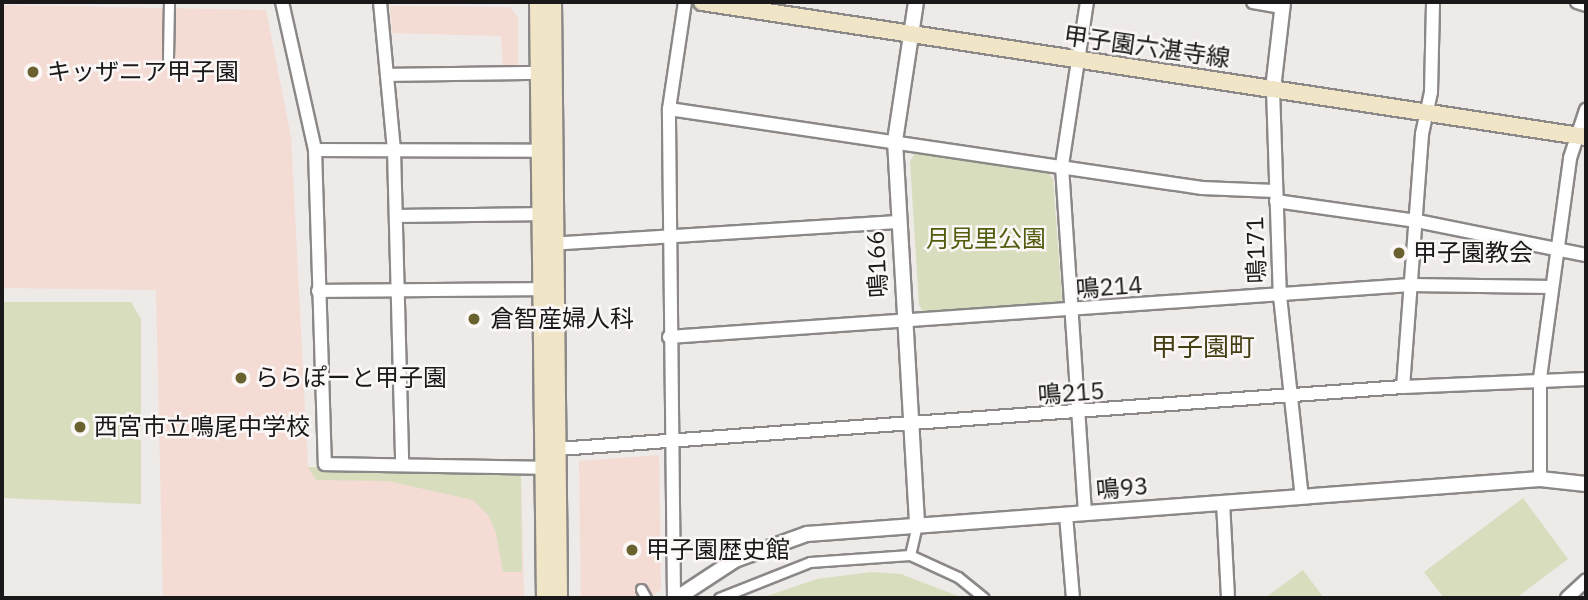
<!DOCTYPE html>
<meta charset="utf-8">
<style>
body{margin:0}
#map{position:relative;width:1588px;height:600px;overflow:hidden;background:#eeeae8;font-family:"IBM Plex Sans","Noto Sans JP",sans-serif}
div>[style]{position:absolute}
.commercial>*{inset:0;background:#f4dbd3}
.green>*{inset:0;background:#d8ddbe}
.roads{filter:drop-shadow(2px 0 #8b8887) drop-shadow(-2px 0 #8b8887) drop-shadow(0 2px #8b8887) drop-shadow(0 -2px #8b8887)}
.pedestrian>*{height:9px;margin:-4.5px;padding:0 4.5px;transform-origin:4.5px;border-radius:4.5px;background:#fff}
.minor>*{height:12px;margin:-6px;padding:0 6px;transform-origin:6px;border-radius:6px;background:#fff}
.tertiary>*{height:14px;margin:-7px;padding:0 7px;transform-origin:7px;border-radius:7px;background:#fff}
.secondary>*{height:16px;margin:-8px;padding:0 8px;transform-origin:8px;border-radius:8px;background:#f0e5c6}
.dots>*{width:19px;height:19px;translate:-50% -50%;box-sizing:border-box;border:4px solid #fbf7f6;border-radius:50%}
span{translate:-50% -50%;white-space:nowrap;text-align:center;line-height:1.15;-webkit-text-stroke:5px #fbf7f6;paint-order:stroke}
.street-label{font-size:24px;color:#1a1818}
.poi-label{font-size:24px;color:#1a1818}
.left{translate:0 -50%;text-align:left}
.park-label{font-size:24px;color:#535b0c}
.neighbourhood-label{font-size:26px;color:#453f16}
.frame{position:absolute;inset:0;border:4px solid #1a1818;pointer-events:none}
</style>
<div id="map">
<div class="commercial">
<div style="clip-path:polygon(2px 5px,266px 10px,291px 137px,308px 467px,521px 476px,524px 598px,163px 598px,156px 290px,2px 288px)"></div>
<div style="clip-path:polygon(390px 6px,510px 7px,518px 18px,518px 68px,503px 68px,501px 36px,392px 33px)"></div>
<div style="clip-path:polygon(659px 455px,661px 590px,648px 598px,581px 598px,579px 461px)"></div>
</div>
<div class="green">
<div style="clip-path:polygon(915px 153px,1047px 171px,1053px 179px,1062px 299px,1058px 305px,924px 314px,919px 305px,910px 161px)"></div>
<div style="clip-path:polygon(2px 302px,131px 302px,141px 319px,141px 504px,2px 498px)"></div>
<div style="clip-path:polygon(308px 467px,521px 476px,522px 572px,503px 572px,496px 533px,488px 515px,473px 500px,388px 481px,316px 480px)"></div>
<div style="clip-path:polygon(1523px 498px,1568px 559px,1516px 598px,1444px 598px,1424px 572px)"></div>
<div style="clip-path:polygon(1303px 570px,1324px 598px,1265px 598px)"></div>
<div style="clip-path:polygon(871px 572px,901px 574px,963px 598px,761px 598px,817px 579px)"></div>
</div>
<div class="roads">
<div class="pedestrian">
<div style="left:168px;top:58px;width:56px;rotate:-89deg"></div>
<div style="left:910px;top:555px;width:31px;rotate:-77deg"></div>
<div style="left:641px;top:589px;width:10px;rotate:61deg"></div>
<div style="left:719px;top:598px;width:98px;rotate:-21.6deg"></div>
<div style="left:810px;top:562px;width:100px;rotate:-4deg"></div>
<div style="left:910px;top:555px;width:53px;rotate:24.6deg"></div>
<div style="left:958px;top:577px;width:33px;rotate:39deg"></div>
</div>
<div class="minor">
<div style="left:282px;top:2px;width:152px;rotate:77.4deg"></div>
<div style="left:315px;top:150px;width:314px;rotate:88.2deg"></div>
<div style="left:325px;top:464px;width:225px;rotate:1deg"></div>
<div style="left:380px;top:2px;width:149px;rotate:84.6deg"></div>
<div style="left:394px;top:150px;width:315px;rotate:88.5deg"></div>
<div style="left:1253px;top:2px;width:29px;rotate:10deg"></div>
<div style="left:1577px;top:2px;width:9px;rotate:18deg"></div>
<div style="left:387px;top:75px;width:152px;rotate:-0.8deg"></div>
<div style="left:1273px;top:89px;width:207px;rotate:88.1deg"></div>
<div style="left:1280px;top:296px;width:202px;rotate:83.8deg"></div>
<div style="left:669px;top:109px;width:539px;rotate:8.43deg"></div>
<div style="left:1202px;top:188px;width:73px;rotate:2.4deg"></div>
<div style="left:315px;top:150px;width:234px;rotate:0.2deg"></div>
<div style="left:1276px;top:201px;width:142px;rotate:8.1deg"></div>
<div style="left:1417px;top:221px;width:172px;rotate:11.4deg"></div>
<div style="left:396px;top:216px;width:154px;rotate:-0.7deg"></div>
<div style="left:549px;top:244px;width:349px;rotate:-3.6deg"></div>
<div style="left:318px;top:291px;width:231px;rotate:-0.5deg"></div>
<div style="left:669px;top:337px;width:743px;rotate:-4.01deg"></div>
<div style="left:1410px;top:285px;width:142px;rotate:0.8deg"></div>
<div style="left:1403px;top:387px;width:254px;rotate:-85.7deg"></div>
<div style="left:1422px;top:134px;width:43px;rotate:-77.9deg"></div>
<div style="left:1431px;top:92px;width:90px;rotate:-88.7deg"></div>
<div style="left:558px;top:449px;width:847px;rotate:-4.2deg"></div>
<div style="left:1403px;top:387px;width:183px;rotate:-2.5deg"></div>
<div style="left:1540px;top:479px;width:101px;rotate:-90deg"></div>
<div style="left:1540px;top:378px;width:222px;rotate:-82.2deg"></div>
<div style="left:1570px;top:158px;width:51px;rotate:-71.6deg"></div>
<div style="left:1223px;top:502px;width:96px;rotate:87deg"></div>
<div style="left:1085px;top:513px;width:349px;rotate:-93.8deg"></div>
<div style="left:1062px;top:165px;width:165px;rotate:-81.3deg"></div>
<div style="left:1066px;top:515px;width:83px;rotate:85.2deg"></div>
<div style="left:674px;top:598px;width:489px;rotate:-90.6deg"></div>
<div style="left:669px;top:109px;width:108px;rotate:-81.5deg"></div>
<div style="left:1567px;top:598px;width:26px;rotate:-43deg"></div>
</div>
<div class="tertiary">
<div style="left:916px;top:2px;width:141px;rotate:98.6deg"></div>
<div style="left:895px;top:141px;width:385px;rotate:86.7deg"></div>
<div style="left:1273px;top:89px;width:88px;rotate:-83.4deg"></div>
<div style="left:677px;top:598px;width:69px;rotate:-33.2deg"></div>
<div style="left:735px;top:560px;width:77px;rotate:-19.9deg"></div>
<div style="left:807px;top:534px;width:735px;rotate:-4.29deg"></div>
<div style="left:1540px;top:479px;width:46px;rotate:6.2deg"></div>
</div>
<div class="secondary">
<div style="left:538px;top:2px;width:596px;rotate:89.33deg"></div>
<div style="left:553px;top:2px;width:596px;rotate:89.42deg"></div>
<div style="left:702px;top:2px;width:894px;rotate:8.68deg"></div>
</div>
</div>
<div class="dots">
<div style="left:33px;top:72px;background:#6a622e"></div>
<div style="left:1399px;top:253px;background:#6a622e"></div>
<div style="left:474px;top:319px;background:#6a622e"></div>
<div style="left:241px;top:378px;background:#6a622e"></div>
<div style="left:80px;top:427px;background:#6a622e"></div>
<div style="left:632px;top:550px;background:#6a622e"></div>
</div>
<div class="street-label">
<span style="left:1147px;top:47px;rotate:8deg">甲子園六湛寺線</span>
<span style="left:1256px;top:250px;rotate:-92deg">鳴171</span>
<span style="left:877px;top:264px;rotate:-93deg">鳴166</span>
<span style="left:1109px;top:287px;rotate:-4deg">鳴214</span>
<span style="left:1071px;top:393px;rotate:-4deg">鳴215</span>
<span style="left:1122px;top:488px;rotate:-5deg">鳴93</span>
</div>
<div class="poi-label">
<span class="left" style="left:47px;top:72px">キッザニア甲子園</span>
<span class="left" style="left:1413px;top:253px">甲子園教会</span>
<span class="left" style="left:490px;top:319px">倉智産婦人科</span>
<span class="left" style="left:255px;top:378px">ららぽーと甲子園</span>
<span class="left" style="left:94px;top:427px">西宮市立鳴尾中学校</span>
<span class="left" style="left:646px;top:550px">甲子園歴史館</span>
</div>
<div class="park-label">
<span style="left:986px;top:239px">月見里公園</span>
</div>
<div class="neighbourhood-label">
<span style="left:1203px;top:347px">甲子園町</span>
</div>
<div class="frame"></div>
</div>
